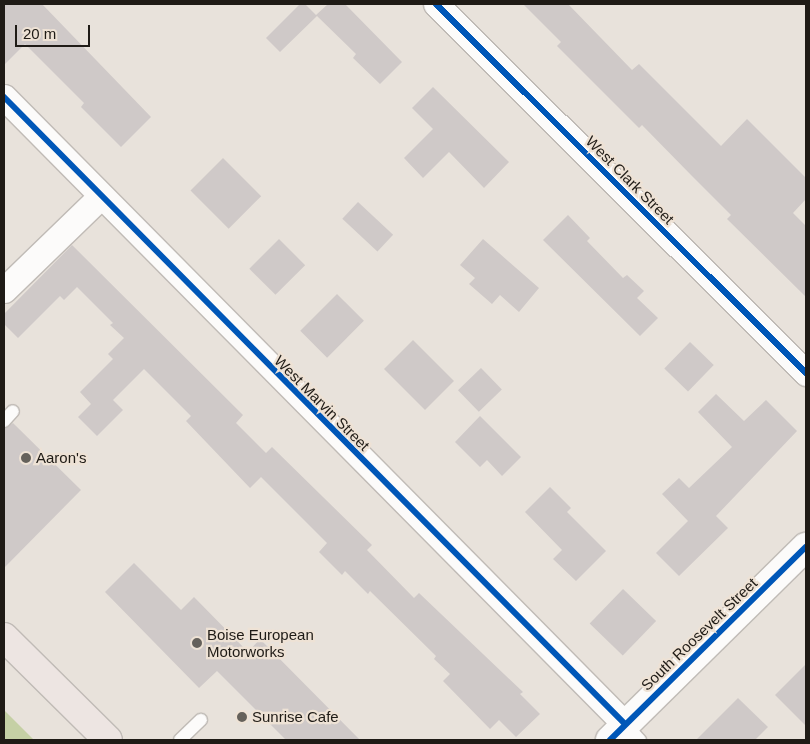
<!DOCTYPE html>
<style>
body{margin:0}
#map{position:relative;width:810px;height:744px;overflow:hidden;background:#e8e2db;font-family:Helvetica,sans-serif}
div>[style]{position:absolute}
.green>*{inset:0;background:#c5d0a5}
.building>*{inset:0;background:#cfc9c8;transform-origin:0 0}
.roads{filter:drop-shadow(1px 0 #c0bbb6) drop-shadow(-1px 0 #c0bbb6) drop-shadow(0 1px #c0bbb6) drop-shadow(0 -1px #c0bbb6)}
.service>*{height:12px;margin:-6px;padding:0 6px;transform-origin:6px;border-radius:6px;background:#fcfbfa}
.minor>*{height:25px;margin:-12.5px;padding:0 12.5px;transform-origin:12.5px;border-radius:12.5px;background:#fcfbfa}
.tertiary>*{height:28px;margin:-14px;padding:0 14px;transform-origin:14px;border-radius:14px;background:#fcfbfa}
.primary>*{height:28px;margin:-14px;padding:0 14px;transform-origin:14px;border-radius:14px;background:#ede5e2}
.cycleway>*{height:6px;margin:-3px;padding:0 3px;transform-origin:3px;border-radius:3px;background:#0057b8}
.dots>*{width:14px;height:14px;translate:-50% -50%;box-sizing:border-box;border:2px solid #eee2d5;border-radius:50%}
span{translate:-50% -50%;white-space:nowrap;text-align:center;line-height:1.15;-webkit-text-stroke:4.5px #eee2d5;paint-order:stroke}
.street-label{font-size:15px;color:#1f1b16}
.poi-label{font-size:15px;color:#1f1b16}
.left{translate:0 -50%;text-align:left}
.frame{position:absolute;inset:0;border:5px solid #1f1b16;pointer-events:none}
.scale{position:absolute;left:15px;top:25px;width:75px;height:22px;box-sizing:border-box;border:2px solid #1f1b16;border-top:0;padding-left:6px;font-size:15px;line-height:18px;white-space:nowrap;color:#1f1b16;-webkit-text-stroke:4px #eee2d5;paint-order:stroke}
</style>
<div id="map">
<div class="green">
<div style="clip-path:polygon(4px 710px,34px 740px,4px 740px)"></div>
</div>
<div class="building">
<div style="clip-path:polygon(4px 4px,42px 4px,151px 117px,121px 147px,81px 107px,84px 103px,25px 44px,4px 65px)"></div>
<div style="clip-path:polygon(300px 4px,305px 4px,316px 15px,328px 4px,345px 4px,402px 62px,380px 84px,353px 58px,356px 54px,317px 16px,280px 52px,266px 38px)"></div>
<div style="clip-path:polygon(523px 4px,568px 4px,632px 70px,639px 64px,721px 146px,747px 119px,806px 178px,806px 199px,793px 213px,806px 226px,806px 297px,727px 219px,731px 215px,691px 175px,642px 125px,639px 128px,557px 46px,561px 42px)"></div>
<div style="clip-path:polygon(433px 87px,509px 162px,484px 188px,449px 152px,423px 178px,404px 158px,433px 129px,412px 108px)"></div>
<div style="left:223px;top:158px;width:54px;height:46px;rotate:45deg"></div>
<div style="left:358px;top:202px;width:48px;height:23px;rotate:43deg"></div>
<div style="clip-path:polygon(568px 215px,590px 238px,587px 241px,623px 278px,627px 275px,644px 291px,637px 298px,658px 318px,640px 336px,543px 240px)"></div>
<div style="left:279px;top:239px;width:37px;height:42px;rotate:45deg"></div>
<div style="clip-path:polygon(483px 239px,539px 288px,519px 312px,500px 295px,492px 304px,469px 284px,475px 278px,460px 265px)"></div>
<div style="clip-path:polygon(72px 245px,243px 415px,236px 423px,266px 453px,272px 447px,372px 545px,367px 550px,414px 598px,419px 593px,523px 692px,520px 694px,540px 714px,516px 737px,499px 720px,490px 729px,443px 681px,450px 674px,434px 659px,436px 656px,370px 591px,368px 594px,345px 571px,342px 575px,319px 552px,327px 543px,261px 477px,250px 488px,186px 421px,191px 416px,144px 369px,113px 400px,123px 410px,97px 436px,78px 417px,91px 404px,80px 392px,113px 359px,108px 354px,124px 338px,110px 325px,113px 323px,77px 287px,64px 300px,60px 296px,18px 338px,4px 324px,4px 314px)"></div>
<div style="left:337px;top:294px;width:38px;height:52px;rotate:45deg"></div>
<div style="left:413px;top:340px;width:58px;height:41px;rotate:45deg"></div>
<div style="left:690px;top:342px;width:33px;height:37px;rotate:44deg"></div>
<div style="left:481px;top:368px;width:30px;height:32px;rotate:46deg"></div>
<div style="clip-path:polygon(716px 394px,744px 421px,766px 400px,797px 431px,716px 516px,728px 528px,679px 576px,656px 553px,688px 521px,662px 494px,679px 478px,689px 488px,732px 447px,698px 412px)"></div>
<div style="clip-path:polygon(480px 416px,521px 457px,502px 476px,487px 460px,480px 467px,455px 442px)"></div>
<div style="clip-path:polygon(13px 423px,81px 490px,4px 568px,4px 429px)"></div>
<div style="clip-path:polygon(550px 487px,571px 508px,567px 512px,606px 551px,576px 581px,553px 559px,562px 550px,525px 512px)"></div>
<div style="clip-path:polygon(134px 563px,181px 610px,194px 597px,248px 652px,260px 639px,360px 740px,286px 740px,217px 671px,199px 688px,105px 592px)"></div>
<div style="left:623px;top:589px;width:46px;height:48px;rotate:44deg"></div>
<div style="clip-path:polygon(806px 664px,806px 726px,775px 695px)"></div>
<div style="clip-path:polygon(738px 698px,768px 727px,755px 740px,696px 740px)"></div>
</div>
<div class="roads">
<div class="service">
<div style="left:4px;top:421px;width:13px;rotate:-48deg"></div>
<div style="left:625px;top:724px;width:22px;rotate:47deg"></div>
<div style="left:180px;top:740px;width:29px;rotate:-44deg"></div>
</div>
<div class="minor">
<div style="left:436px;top:4px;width:523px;rotate:44.92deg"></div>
<div style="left:4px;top:97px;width:882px;rotate:45.28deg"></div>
<div style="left:4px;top:290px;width:134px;rotate:-44.1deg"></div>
</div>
<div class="tertiary">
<div style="left:610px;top:740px;width:275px;rotate:-44.6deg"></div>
</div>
<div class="primary">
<div style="left:4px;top:637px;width:146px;rotate:44.7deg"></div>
</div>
</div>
<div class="cycleway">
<div style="left:436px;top:4px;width:523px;rotate:44.92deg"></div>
<div style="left:4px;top:97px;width:882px;rotate:45.28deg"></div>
<div style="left:610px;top:740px;width:275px;rotate:-44.6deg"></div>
</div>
<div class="dots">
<div style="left:26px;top:458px;background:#65615b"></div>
<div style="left:197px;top:643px;background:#65615b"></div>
<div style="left:242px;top:717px;background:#65615b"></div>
</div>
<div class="street-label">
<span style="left:630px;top:180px;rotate:45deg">West Clark Street</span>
<span style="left:322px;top:403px;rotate:45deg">West Marvin Street</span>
<span style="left:699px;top:634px;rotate:-44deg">South Roosevelt Street</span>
</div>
<div class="poi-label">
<span class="left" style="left:36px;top:458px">Aaron's</span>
<span class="left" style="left:207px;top:643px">Boise European<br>Motorworks</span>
<span class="left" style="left:252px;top:717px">Sunrise Cafe</span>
</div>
<div class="frame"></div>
<div class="scale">20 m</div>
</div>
